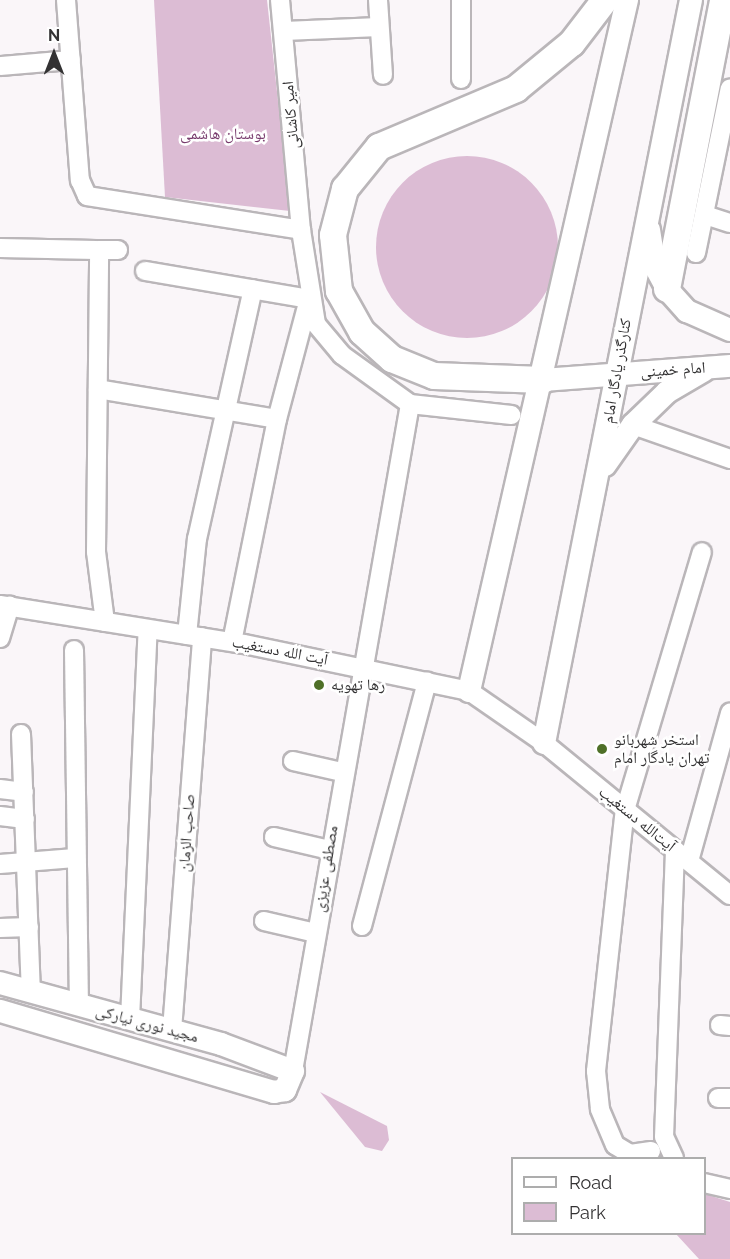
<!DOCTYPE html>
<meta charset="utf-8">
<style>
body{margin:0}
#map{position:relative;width:730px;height:1259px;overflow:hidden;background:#faf6f9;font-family:Raleway,"Noto Naskh Arabic",sans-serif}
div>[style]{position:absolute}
.green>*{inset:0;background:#dcbcd4}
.round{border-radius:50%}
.roads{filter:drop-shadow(2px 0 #bab6b9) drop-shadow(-2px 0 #bab6b9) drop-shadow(0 2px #bab6b9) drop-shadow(0 -2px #bab6b9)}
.minor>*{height:18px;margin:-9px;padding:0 9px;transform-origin:9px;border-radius:9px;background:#fff}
.major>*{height:22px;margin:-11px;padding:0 11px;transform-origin:11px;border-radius:11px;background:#fff}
.highway>*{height:26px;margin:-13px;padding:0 13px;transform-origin:13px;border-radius:13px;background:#fff}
.dots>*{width:16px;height:16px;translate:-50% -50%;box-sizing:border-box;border:3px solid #fff;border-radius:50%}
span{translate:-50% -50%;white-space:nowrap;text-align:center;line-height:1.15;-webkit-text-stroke:5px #fff;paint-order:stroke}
.street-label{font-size:16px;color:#333233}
.park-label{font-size:16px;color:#773a6c}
.poi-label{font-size:16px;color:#333233}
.left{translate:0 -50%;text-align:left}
.legend{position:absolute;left:511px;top:1157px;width:195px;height:78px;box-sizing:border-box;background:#fff;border:2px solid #adadad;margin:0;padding:8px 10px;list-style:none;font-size:18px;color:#333233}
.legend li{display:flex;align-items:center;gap:12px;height:30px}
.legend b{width:30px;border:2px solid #adadad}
.north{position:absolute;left:24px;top:24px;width:60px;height:60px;-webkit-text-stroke:4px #fff;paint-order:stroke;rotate:0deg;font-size:16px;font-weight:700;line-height:24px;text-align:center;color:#333233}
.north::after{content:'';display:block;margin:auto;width:21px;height:27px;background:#333233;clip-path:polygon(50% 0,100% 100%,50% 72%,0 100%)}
</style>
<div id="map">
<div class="green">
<div style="clip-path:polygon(154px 0,267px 0,290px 211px,165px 197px)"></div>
<div class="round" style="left:376px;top:156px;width:182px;height:182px"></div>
<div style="clip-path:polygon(320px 1092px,387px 1126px,389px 1140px,382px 1151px,365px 1147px)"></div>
<div style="clip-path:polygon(705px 1194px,730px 1202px,730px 1259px,699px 1259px,676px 1234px,704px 1234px)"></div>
</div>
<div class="roads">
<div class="minor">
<div style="left:66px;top:0;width:181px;rotate:85.6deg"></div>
<div style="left:80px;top:180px;width:17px;rotate:66deg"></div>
<div style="left:87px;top:196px;width:217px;rotate:9deg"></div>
<div style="left:280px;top:0;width:231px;rotate:84.8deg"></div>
<div style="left:301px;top:230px;width:95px;rotate:80.9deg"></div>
<div style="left:316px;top:324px;width:40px;rotate:50deg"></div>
<div style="left:342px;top:355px;width:84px;rotate:35.8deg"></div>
<div style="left:410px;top:404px;width:102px;rotate:6.2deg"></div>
<div style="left:378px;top:0;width:75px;rotate:86.2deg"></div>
<div style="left:461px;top:0;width:79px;rotate:90deg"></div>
<div style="left:284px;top:31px;width:95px;rotate:-2.4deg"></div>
<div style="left:0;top:66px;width:71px;rotate:-4.8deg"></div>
<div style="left:705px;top:215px;width:26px;rotate:18deg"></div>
<div style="left:0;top:248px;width:96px;rotate:1.2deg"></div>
<div style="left:696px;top:253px;width:168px;rotate:-78.4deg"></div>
<div style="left:145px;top:271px;width:166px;rotate:9.7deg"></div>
<div style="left:309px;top:299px;width:124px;rotate:104.9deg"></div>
<div style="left:277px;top:419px;width:227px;rotate:101.4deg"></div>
<div style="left:98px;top:389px;width:181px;rotate:9.5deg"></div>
<div style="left:633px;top:425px;width:103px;rotate:19.3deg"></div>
<div style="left:0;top:605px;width:247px;rotate:9.1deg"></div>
<div style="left:244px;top:644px;width:230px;rotate:11.8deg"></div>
<div style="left:469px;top:691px;width:91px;rotate:34.7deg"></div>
<div style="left:544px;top:743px;width:240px;rotate:39.3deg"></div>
<div style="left:105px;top:622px;width:71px;rotate:-97.3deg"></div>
<div style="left:96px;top:552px;width:302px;rotate:-89.4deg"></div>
<div style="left:99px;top:250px;width:19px"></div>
<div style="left:187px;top:635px;width:97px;rotate:-84.1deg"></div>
<div style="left:197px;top:539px;width:256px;rotate:-77.4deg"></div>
<div style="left:0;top:638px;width:34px;rotate:-73deg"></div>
<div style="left:74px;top:650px;width:355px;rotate:89.2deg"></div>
<div style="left:21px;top:734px;width:258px;rotate:87.8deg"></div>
<div style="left:293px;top:761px;width:50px;rotate:12.7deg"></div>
<div style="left:0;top:789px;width:24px;rotate:7deg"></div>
<div style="left:0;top:816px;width:25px;rotate:7deg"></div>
<div style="left:274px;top:837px;width:57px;rotate:13.1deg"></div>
<div style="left:689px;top:861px;width:154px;rotate:-74.5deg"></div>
<div style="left:0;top:864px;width:75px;rotate:-4.6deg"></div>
<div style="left:264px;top:921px;width:53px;rotate:13deg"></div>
<div style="left:362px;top:926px;width:253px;rotate:-75.1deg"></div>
<div style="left:0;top:928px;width:29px;rotate:-2deg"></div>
<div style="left:130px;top:1019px;width:390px;rotate:-87.4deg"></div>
<div style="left:720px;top:1025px;width:10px;rotate:6deg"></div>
<div style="left:172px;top:1030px;width:394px;rotate:-85.6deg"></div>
<div style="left:293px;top:1071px;width:677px;rotate:-80.05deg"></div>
<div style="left:718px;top:1098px;width:12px"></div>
<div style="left:651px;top:1151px;width:21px;rotate:172deg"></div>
<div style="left:630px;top:1154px;width:17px;rotate:-149deg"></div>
<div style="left:615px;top:1145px;width:39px;rotate:-113deg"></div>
<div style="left:600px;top:1109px;width:38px;rotate:-96deg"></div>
<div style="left:596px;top:1071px;width:263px;rotate:-83.7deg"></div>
<div style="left:625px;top:810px;width:269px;rotate:-73.4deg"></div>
<div style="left:674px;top:1158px;width:23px;rotate:-115deg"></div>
<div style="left:664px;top:1137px;width:287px;rotate:-87.8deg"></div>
<div style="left:704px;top:1183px;width:27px;rotate:13deg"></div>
</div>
<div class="major">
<div style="left:649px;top:230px;width:36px;rotate:81deg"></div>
<div style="left:655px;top:266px;width:26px;rotate:62deg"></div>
<div style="left:667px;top:289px;width:30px;rotate:48deg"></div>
<div style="left:687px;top:311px;width:47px;rotate:23.8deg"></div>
<div style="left:543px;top:380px;width:188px;rotate:-4.3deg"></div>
<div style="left:605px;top:465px;width:49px;rotate:-55deg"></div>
<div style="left:633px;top:425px;width:47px;rotate:-44.1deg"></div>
<div style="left:667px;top:392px;width:42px;rotate:-30.3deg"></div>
<div style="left:469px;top:691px;width:709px;rotate:-77.12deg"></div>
<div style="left:544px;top:743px;width:757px;rotate:-78.81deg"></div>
<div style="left:0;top:983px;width:229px;rotate:15.4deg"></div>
<div style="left:221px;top:1044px;width:77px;rotate:20.6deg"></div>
<div style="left:293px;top:1071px;width:21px;rotate:113deg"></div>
<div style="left:285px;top:1090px;width:11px;rotate:170deg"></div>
<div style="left:274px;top:1092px;width:286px;rotate:-163.5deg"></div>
</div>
<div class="highway">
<div style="left:667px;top:289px;width:294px;rotate:-79deg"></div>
<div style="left:543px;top:380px;width:109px;rotate:-177.9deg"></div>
<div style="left:434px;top:376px;width:45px;rotate:-158deg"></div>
<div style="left:392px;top:359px;width:40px;rotate:-138deg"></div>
<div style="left:362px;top:332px;width:47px;rotate:-119.3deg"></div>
<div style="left:339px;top:291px;width:56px;rotate:-96.1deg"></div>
<div style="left:333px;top:235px;width:48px;rotate:-75.4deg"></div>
<div style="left:345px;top:189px;width:54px;rotate:-51deg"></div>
<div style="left:379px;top:147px;width:149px;rotate:-22.9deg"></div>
<div style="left:516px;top:89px;width:72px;rotate:-39.4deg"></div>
<div style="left:572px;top:43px;width:54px;rotate:-52.5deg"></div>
</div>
</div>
<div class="dots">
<div style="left:319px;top:685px;background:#4f7028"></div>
<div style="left:602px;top:749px;background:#4f7028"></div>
</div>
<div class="street-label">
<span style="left:291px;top:115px;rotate:-95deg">امیر کاشانی</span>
<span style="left:673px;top:370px;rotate:-4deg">امام خمینی</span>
<span style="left:617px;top:371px;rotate:-80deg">کنارگذر یادگار امام</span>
<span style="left:280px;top:651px;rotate:11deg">آیت الله دستغیب</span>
<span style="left:637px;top:819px;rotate:39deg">آیت‌الله دستغیب</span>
<span style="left:187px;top:833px;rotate:-86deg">صاحب الزمان</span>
<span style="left:326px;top:869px;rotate:-81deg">مصطفی عزیزی</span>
<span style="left:147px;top:1024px;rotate:15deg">مجید نوری نیارکی</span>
</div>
<div class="park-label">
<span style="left:223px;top:134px">بوستان هاشمی</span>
</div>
<div class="poi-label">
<span class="left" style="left:331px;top:685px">رها تهویه</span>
<span class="left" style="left:614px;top:749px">استخر شهربانو<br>تهران یادگار امام</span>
</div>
<ul class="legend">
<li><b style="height:8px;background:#fff"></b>Road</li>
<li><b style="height:16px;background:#dcbcd4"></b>Park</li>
</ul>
<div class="north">N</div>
</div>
